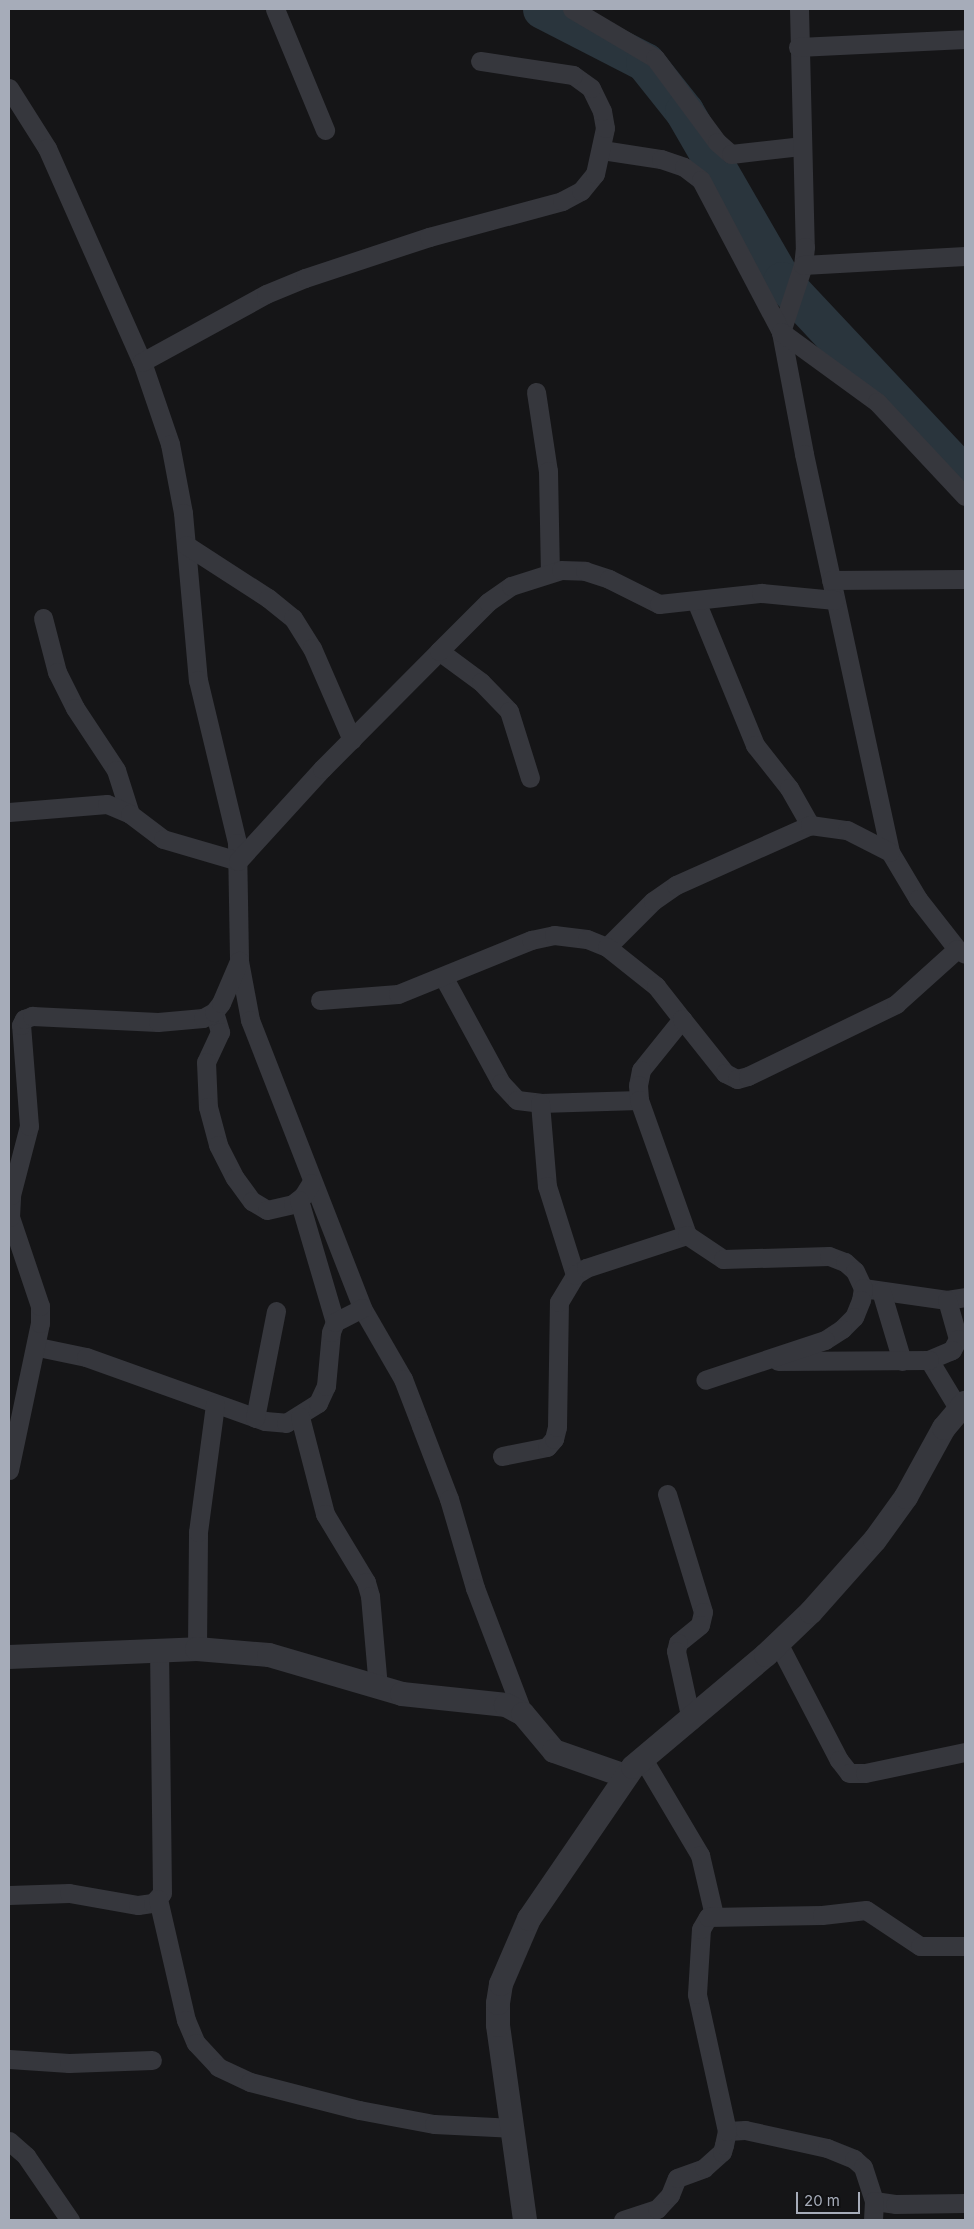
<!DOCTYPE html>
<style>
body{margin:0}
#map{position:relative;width:974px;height:2229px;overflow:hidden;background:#151517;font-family:Inter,sans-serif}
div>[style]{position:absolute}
.river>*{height:39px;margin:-19.5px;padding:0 19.5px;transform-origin:19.5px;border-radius:19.5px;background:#2a353d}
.minor>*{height:19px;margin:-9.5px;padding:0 9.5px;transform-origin:9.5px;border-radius:9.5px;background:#36373d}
.tertiary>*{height:24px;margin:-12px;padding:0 12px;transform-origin:12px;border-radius:12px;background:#36373d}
span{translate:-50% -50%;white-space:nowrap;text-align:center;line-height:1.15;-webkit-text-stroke:4.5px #101012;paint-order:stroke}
.frame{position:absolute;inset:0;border:10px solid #a6acb9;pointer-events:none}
.scale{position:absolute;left:796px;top:2192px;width:64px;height:22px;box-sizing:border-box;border:2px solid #a6acb9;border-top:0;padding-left:6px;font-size:15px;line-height:18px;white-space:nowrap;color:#a6acb9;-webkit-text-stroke:4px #101012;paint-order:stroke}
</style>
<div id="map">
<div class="river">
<div style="left:542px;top:9px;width:116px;rotate:27.2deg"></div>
<div style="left:645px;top:62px;width:63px;rotate:51.5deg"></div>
<div style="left:684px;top:111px;width:196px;rotate:60deg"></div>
<div style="left:782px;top:281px;width:267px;rotate:46.8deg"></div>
</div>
<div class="minor">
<div style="left:275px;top:9px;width:131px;rotate:67.5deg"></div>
<div style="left:572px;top:9px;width:96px;rotate:30.6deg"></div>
<div style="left:655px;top:58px;width:104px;rotate:53.6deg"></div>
<div style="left:717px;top:142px;width:18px;rotate:41deg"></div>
<div style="left:731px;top:154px;width:70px;rotate:-6.5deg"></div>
<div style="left:799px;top:9px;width:238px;rotate:88.6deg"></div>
<div style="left:805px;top:247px;width:18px;rotate:96deg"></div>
<div style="left:803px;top:265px;width:71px;rotate:108.2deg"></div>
<div style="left:781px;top:332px;width:124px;rotate:79.3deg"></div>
<div style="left:804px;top:454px;width:407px;rotate:77.8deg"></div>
<div style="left:890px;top:852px;width:55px;rotate:59.2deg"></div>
<div style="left:918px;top:899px;width:63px;rotate:52deg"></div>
<div style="left:957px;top:949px;width:9px;rotate:32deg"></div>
<div style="left:798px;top:47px;width:167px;rotate:-2.7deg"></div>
<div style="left:9px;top:88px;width:71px;rotate:57.7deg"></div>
<div style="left:47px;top:148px;width:234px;rotate:66.1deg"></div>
<div style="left:142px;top:362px;width:87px;rotate:71.1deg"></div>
<div style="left:170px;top:444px;width:70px;rotate:79.3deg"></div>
<div style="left:183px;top:513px;width:168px;rotate:84.9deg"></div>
<div style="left:198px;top:680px;width:168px;rotate:76.5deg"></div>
<div style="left:237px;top:843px;width:118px;rotate:89deg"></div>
<div style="left:239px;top:961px;width:60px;rotate:79.4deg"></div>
<div style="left:250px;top:1020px;width:309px;rotate:68.7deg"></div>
<div style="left:362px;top:1308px;width:82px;rotate:60deg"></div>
<div style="left:403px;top:1379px;width:50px;rotate:69deg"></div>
<div style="left:421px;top:1426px;width:78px;rotate:69deg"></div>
<div style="left:449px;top:1499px;width:93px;rotate:73.7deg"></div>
<div style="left:475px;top:1588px;width:135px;rotate:69.1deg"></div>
<div style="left:602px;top:150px;width:60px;rotate:8.7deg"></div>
<div style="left:661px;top:159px;width:24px;rotate:19deg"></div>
<div style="left:684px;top:167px;width:21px;rotate:37deg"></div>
<div style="left:701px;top:180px;width:172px;rotate:62.2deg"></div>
<div style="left:781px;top:332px;width:119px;rotate:36.1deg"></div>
<div style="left:877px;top:402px;width:129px;rotate:46.9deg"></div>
<div style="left:803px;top:265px;width:162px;rotate:-3.2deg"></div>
<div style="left:142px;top:362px;width:141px;rotate:-28.7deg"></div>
<div style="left:266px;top:294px;width:42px;rotate:-22.3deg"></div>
<div style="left:305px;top:278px;width:131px;rotate:-18.3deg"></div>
<div style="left:429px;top:237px;width:138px;rotate:-15.1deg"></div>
<div style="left:562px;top:201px;width:21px;rotate:-28deg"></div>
<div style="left:581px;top:191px;width:22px;rotate:-51deg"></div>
<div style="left:595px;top:174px;width:47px;rotate:-77.7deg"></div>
<div style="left:605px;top:128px;width:17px;rotate:-100deg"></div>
<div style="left:602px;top:111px;width:25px;rotate:-116deg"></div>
<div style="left:591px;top:88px;width:22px;rotate:-144deg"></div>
<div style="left:573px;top:75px;width:94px;rotate:-171.4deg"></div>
<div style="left:536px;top:392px;width:80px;rotate:81.4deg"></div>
<div style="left:548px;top:471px;width:102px;rotate:88.9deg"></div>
<div style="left:186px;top:545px;width:98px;rotate:32.9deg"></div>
<div style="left:268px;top:598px;width:32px;rotate:39deg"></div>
<div style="left:293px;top:618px;width:36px;rotate:58deg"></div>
<div style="left:312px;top:648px;width:100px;rotate:66.5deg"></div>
<div style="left:831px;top:580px;width:134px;rotate:-0.4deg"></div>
<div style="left:696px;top:601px;width:156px;rotate:67.7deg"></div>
<div style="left:755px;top:745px;width:55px;rotate:51.7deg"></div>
<div style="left:789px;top:788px;width:43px;rotate:60.4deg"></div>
<div style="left:43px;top:618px;width:56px;rotate:75.5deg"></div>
<div style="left:57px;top:672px;width:40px;rotate:63.4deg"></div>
<div style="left:75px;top:708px;width:74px;rotate:56.5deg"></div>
<div style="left:116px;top:770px;width:46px;rotate:72.3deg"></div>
<div style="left:439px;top:651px;width:52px;rotate:36.4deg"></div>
<div style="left:481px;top:682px;width:40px;rotate:46deg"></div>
<div style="left:509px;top:711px;width:70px;rotate:72.6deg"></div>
<div style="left:9px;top:812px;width:98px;rotate:-4.7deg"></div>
<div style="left:107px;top:804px;width:25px;rotate:23deg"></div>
<div style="left:130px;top:814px;width:41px;rotate:37.1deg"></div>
<div style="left:163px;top:839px;width:78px;rotate:16.3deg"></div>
<div style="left:238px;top:861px;width:125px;rotate:-47.6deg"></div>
<div style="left:322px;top:769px;width:166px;rotate:-45.2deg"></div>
<div style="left:439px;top:651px;width:69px;rotate:-45deg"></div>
<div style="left:488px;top:602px;width:28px;rotate:-35deg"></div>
<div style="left:511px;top:586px;width:52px;rotate:-17.7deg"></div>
<div style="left:561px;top:570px;width:24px;rotate:2deg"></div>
<div style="left:585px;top:571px;width:25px;rotate:18deg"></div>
<div style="left:609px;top:579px;width:56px;rotate:26.6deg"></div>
<div style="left:659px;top:604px;width:103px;rotate:-6.2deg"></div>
<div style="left:761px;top:593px;width:74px;rotate:5.4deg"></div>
<div style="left:607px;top:947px;width:65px;rotate:-45deg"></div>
<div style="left:653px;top:901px;width:28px;rotate:-35deg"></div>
<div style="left:676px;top:885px;width:147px;rotate:-24.1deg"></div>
<div style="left:810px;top:825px;width:37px;rotate:8deg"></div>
<div style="left:847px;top:830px;width:48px;rotate:27.1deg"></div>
<div style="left:444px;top:978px;width:119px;rotate:61.5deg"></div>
<div style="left:501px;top:1083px;width:23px;rotate:47deg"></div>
<div style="left:517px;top:1100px;width:23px;rotate:7deg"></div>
<div style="left:540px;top:1103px;width:99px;rotate:-1.7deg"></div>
<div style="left:320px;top:1000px;width:78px;rotate:-4.4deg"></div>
<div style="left:398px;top:994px;width:144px;rotate:-22.1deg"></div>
<div style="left:531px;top:940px;width:24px;rotate:-12deg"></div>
<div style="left:554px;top:935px;width:33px;rotate:7deg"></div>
<div style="left:587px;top:939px;width:22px;rotate:22deg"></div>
<div style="left:607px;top:947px;width:63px;rotate:38.5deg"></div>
<div style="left:656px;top:986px;width:42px;rotate:51.8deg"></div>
<div style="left:682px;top:1019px;width:65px;rotate:128.8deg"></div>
<div style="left:641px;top:1070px;width:15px;rotate:101deg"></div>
<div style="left:638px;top:1085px;width:15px;rotate:86deg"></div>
<div style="left:639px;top:1100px;width:143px;rotate:70.4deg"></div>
<div style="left:214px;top:1012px;width:21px;rotate:73deg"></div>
<div style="left:220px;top:1032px;width:33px;rotate:115deg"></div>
<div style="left:206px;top:1062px;width:45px;rotate:87.5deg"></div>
<div style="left:208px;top:1107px;width:39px;rotate:75deg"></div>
<div style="left:218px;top:1145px;width:37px;rotate:63deg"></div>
<div style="left:235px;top:1178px;width:29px;rotate:54deg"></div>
<div style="left:252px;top:1201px;width:17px;rotate:31deg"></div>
<div style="left:267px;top:1210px;width:27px;rotate:-13deg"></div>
<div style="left:293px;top:1204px;width:13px;rotate:-39deg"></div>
<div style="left:303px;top:1196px;width:15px;rotate:-58deg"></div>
<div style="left:682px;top:1019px;width:69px;rotate:51.5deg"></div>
<div style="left:725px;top:1073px;width:13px;rotate:27deg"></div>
<div style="left:737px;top:1079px;width:11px;rotate:-15deg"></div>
<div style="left:748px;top:1076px;width:165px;rotate:-25.9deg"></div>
<div style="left:896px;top:1004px;width:82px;rotate:-42deg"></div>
<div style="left:540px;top:1103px;width:83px;rotate:85.2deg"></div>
<div style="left:547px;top:1186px;width:93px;rotate:72.5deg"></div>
<div style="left:299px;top:1200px;width:127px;rotate:73.6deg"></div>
<div style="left:863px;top:1288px;width:85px;rotate:8.1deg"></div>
<div style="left:947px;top:1300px;width:18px;rotate:-9deg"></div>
<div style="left:881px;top:1291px;width:73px;rotate:73.3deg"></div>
<div style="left:947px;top:1300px;width:41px;rotate:74.2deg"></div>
<div style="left:958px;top:1339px;width:13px;rotate:119deg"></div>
<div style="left:952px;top:1350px;width:25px;rotate:157deg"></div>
<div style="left:929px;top:1360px;width:56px;rotate:58.9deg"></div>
<div style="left:38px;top:1347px;width:49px;rotate:11.8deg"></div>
<div style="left:86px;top:1357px;width:190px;rotate:19.7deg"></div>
<div style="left:265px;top:1421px;width:21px;rotate:5deg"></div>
<div style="left:286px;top:1423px;width:38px;rotate:-32deg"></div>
<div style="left:318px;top:1403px;width:19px;rotate:-65deg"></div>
<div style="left:326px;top:1386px;width:54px;rotate:-84.7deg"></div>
<div style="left:331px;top:1332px;width:11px;rotate:-68deg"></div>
<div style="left:335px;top:1322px;width:30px;rotate:-27deg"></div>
<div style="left:778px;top:1361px;width:151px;rotate:-0.4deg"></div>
<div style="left:300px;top:1417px;width:100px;rotate:75.5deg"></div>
<div style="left:325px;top:1514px;width:79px;rotate:58.9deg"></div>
<div style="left:366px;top:1582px;width:15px;rotate:74deg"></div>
<div style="left:370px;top:1596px;width:92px;rotate:85deg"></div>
<div style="left:255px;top:1418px;width:109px;rotate:-78.9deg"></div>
<div style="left:502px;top:1456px;width:46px;rotate:-11.3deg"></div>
<div style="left:547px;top:1447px;width:11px;rotate:-49deg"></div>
<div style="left:554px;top:1439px;width:12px;rotate:-76deg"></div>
<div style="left:557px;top:1427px;width:125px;rotate:-89.1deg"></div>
<div style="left:559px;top:1302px;width:31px;rotate:-59deg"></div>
<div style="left:575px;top:1275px;width:13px;rotate:-32deg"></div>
<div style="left:586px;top:1268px;width:106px;rotate:-18.1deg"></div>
<div style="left:687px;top:1235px;width:43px;rotate:33.7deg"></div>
<div style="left:723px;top:1259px;width:106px;rotate:-1.6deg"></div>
<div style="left:829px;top:1256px;width:17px;rotate:21deg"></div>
<div style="left:845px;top:1262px;width:13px;rotate:42deg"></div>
<div style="left:855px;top:1271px;width:19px;rotate:65deg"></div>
<div style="left:863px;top:1288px;width:12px;rotate:99deg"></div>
<div style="left:861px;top:1300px;width:18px;rotate:112deg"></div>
<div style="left:854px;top:1317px;width:17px;rotate:135deg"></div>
<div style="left:842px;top:1329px;width:20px;rotate:147deg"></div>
<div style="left:825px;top:1340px;width:126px;rotate:161.6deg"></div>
<div style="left:9px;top:1470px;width:150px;rotate:-78.1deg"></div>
<div style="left:40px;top:1323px;width:17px;rotate:-90deg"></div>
<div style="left:40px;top:1306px;width:94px;rotate:-108.6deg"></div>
<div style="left:10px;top:1217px;width:22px;rotate:-87deg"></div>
<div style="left:11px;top:1195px;width:71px;rotate:-75.4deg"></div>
<div style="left:29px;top:1126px;width:101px;rotate:-94.5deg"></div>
<div style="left:21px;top:1025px;width:7px;rotate:-63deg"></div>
<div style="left:24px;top:1019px;width:9px;rotate:-21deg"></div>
<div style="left:32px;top:1016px;width:126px;rotate:2.7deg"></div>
<div style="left:158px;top:1022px;width:45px;rotate:-5.1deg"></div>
<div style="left:203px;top:1018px;width:13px;rotate:-29deg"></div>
<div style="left:214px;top:1012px;width:11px;rotate:-52deg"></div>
<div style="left:221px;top:1003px;width:46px;rotate:-66.8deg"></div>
<div style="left:667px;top:1494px;width:123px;rotate:73deg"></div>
<div style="left:703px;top:1612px;width:13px;rotate:103deg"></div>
<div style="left:700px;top:1625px;width:28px;rotate:141deg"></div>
<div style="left:678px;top:1643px;width:8px;rotate:104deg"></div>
<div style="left:676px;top:1651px;width:71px;rotate:77.7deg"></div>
<div style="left:778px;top:1643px;width:132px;rotate:62.5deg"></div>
<div style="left:839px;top:1760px;width:16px;rotate:52deg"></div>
<div style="left:849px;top:1773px;width:16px"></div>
<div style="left:865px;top:1773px;width:102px;rotate:-11.9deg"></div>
<div style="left:197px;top:1649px;width:117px;rotate:-89.5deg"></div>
<div style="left:198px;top:1532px;width:129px;rotate:-82.4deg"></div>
<div style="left:643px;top:1759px;width:112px;rotate:59.3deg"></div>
<div style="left:700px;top:1855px;width:62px;rotate:76.9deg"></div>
<div style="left:9px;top:1895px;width:60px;rotate:-1.9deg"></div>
<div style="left:69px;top:1893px;width:70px;rotate:9.9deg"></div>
<div style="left:138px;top:1905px;width:15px;rotate:-8deg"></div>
<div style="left:153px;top:1903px;width:13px;rotate:-48deg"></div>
<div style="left:162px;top:1893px;width:243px;rotate:-90.7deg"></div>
<div style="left:158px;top:1899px;width:124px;rotate:77deg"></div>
<div style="left:186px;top:2020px;width:25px;rotate:67deg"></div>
<div style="left:196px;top:2043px;width:33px;rotate:47deg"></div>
<div style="left:218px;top:2067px;width:35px;rotate:25deg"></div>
<div style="left:250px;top:2082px;width:113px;rotate:14.4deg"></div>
<div style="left:359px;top:2110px;width:76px;rotate:10.6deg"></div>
<div style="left:434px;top:2124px;width:78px;rotate:2.9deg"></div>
<div style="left:9px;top:2059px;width:60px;rotate:3.8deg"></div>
<div style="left:69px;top:2063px;width:83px;rotate:-2.1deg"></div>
<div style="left:727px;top:2131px;width:18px;rotate:-3deg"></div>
<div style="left:745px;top:2130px;width:84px;rotate:12.4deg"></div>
<div style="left:827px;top:2148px;width:29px;rotate:22deg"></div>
<div style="left:854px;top:2159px;width:12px;rotate:42deg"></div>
<div style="left:863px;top:2167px;width:36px;rotate:72deg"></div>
<div style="left:874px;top:2201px;width:21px;rotate:8deg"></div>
<div style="left:895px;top:2204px;width:70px;rotate:-0.8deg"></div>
<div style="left:9px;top:2141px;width:23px;rotate:41deg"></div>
<div style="left:26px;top:2156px;width:78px;rotate:55.5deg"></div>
<div style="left:623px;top:2220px;width:36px;rotate:-18deg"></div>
<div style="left:657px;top:2209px;width:19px;rotate:-47deg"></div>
<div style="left:670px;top:2195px;width:18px;rotate:-68deg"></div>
<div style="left:677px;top:2178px;width:29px;rotate:-20deg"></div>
<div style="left:704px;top:2168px;width:24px;rotate:-42deg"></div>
<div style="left:722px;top:2152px;width:7px;rotate:-74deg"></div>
<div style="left:724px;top:2145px;width:14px;rotate:-78deg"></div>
<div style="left:727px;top:2131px;width:140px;rotate:-102.4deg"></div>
<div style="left:697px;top:1994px;width:65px;rotate:-86.5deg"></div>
<div style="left:701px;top:1929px;width:14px;rotate:-60deg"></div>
<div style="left:708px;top:1917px;width:114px;rotate:-1deg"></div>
<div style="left:822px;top:1915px;width:44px;rotate:-6.5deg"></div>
<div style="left:866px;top:1910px;width:65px;rotate:33.7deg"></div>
<div style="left:920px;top:1946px;width:45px"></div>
<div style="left:873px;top:2220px;width:19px;rotate:-87deg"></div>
</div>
<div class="tertiary">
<div style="left:9px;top:1657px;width:188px;rotate:-2.4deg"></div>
<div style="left:197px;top:1649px;width:72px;rotate:4.8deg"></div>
<div style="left:269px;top:1655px;width:139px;rotate:16.3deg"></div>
<div style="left:402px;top:1694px;width:105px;rotate:6deg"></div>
<div style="left:506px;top:1705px;width:19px;rotate:28deg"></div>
<div style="left:523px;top:1714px;width:48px;rotate:50deg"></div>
<div style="left:554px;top:1751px;width:75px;rotate:19.4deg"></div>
<div style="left:525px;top:2220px;width:197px;rotate:-97.9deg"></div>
<div style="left:498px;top:2025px;width:22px;rotate:-90deg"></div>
<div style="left:498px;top:2003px;width:19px;rotate:-81deg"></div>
<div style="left:501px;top:1984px;width:71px;rotate:-66.7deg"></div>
<div style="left:529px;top:1919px;width:184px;rotate:-55.6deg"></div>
<div style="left:633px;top:1767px;width:174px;rotate:-40.1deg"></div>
<div style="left:766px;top:1655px;width:62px;rotate:-43.7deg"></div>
<div style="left:811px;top:1612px;width:96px;rotate:-48.4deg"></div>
<div style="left:875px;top:1540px;width:53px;rotate:-54.2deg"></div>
<div style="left:906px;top:1497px;width:79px;rotate:-61.2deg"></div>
<div style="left:944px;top:1428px;width:33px;rotate:-50deg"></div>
</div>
<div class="frame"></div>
<div class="scale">20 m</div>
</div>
